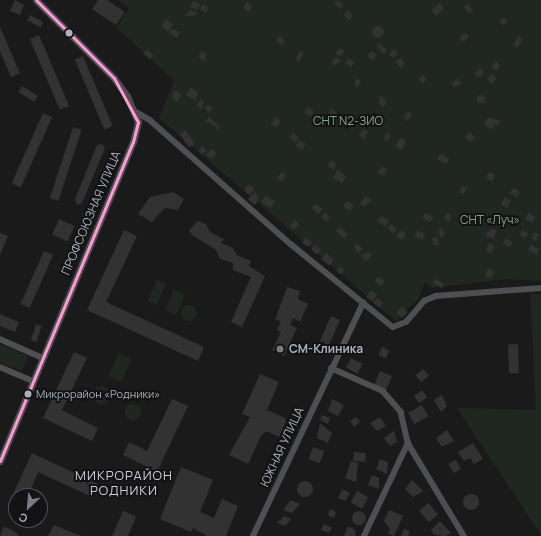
<!DOCTYPE html>
<meta charset="utf-8">
<style>
body{margin:0}
#map{position:relative;width:541px;height:536px;overflow:hidden;background:#1a1a1a;font-family:Manrope,sans-serif}
div>[style]{position:absolute}
.green>*{inset:0;background:#202721;transform-origin:0 0}
.round{border-radius:50%}
.building>*{inset:0;background:#323232;transform-origin:0 0}
.minor>*{height:5.5px;margin:-2.75px;padding:0 2.75px;transform-origin:2.75px;border-radius:2.75px;background:#4e4f52}
.secondary>*{height:7px;margin:-3.5px;padding:0 3.5px;transform-origin:3.5px;border-radius:3.5px;background:#4d4d50}
.bus-1>*{height:3px;margin:-1.5px;padding:0 1.5px;transform-origin:1.5px;border-radius:1.5px;background:#ff9ad2}
.dots>*{width:11px;height:11px;translate:-50% -50%;box-sizing:border-box;border:2px solid #131316;border-radius:50%}
span{translate:-50% -50%;white-space:nowrap;text-align:center;line-height:1.15;-webkit-text-stroke:4px #131316;paint-order:stroke}
.bus-label{font-size:11px;color:#abb0ba}
.left{translate:0 -50%;text-align:left}
.park-label{font-size:12px;color:#83a485}
.street-label{font-size:12px;color:#abb0ba}
.poi-label{font-size:12px;color:#abb0ba;font-weight:700}
.neighbourhood-label{font-size:13px;color:#cccfd6;letter-spacing:1px}
.north{position:absolute;left:8px;top:488px;width:40px;height:40px;box-sizing:border-box;background:#131316;border:1px solid #505258;border-radius:50%;rotate:206deg;font-size:11px;font-weight:700;line-height:16px;text-align:center;color:#abb0ba}
.north::after{content:'';display:block;margin:auto;width:14px;height:18px;background:#787c82;clip-path:polygon(50% 0,100% 100%,50% 72%,0 100%)}
</style>
<div id="map">
<div class="green">
<div style="clip-path:polygon(118px 0,541px 0,541px 281px,506px 279px,432px 288px,425px 283px,418px 299px,396px 321px,159px 118px,174px 81px,117px 28px,129px 8px)"></div>
<div style="left:157px;top:280px;width:10px;height:23px;rotate:24deg"></div>
<div style="left:174px;top:290px;width:12px;height:22px;rotate:24deg"></div>
<div style="clip-path:polygon(530px 293px,541px 295px,541px 535px,457px 408px,536px 410px)"></div>
<div class="round" style="left:181px;top:305px;width:16px;height:16px"></div>
<div style="clip-path:polygon(0 344px,28px 356px,22px 371px,0 362px)"></div>
<div style="left:119px;top:353px;width:14px;height:25px;rotate:25deg"></div>
<div class="round" style="left:93px;top:386px;width:18px;height:18px"></div>
<div class="round" style="left:125px;top:404px;width:16px;height:16px"></div>
</div>
<div class="building">
<div style="clip-path:polygon(15px 0,24px 5px,20px 15px,10px 11px)"></div>
<div style="clip-path:polygon(98px 0,107px 0,125px 12px,116px 25px,92px 9px)"></div>
<div style="clip-path:polygon(338px 0,344px 6px,340px 9px,334px 3px)"></div>
<div style="left:193px;top:1px;width:8px;height:7px;rotate:23deg"></div>
<div style="clip-path:polygon(247px 2px,252px 6px,249px 12px,243px 8px)"></div>
<div style="clip-path:polygon(440px 3px,444px 8px,436px 16px,431px 10px)"></div>
<div style="clip-path:polygon(202px 4px,209px 8px,206px 13px,200px 10px)"></div>
<div style="clip-path:polygon(467px 4px,473px 10px,469px 14px,464px 7px)"></div>
<div style="clip-path:polygon(191px 10px,197px 13px,195px 16px,184px 16px)"></div>
<div style="clip-path:polygon(348px 10px,353px 16px,349px 20px,344px 15px)"></div>
<div style="left:30px;top:15px;width:15px;height:6px;rotate:28deg"></div>
<div style="left:503px;top:17px;width:6px;height:6px;rotate:39deg"></div>
<div style="left:166px;top:19px;width:9px;height:9px;rotate:36deg"></div>
<div class="round" style="left:372px;top:26px;width:12px;height:12px"></div>
<div style="clip-path:polygon(0 27px,20px 73px,11px 77px,0 51px)"></div>
<div style="clip-path:polygon(172px 29px,180px 32px,177px 38px,169px 33px)"></div>
<div style="left:465px;top:32px;width:6px;height:8px;rotate:45deg"></div>
<div style="left:39px;top:35px;width:77px;height:10px;rotate:67deg"></div>
<div style="clip-path:polygon(280px 36px,285px 41px,282px 45px,276px 40px)"></div>
<div style="clip-path:polygon(519px 36px,523px 39px,518px 48px,513px 45px)"></div>
<div style="clip-path:polygon(379px 43px,387px 50px,384px 54px,376px 46px)"></div>
<div style="clip-path:polygon(341px 48px,345px 51px,340px 57px,335px 53px)"></div>
<div style="left:147px;top:49px;width:9px;height:6px;rotate:41deg"></div>
<div style="clip-path:polygon(393px 49px,398px 53px,394px 58px,389px 55px)"></div>
<div style="clip-path:polygon(202px 51px,206px 54px,205px 62px,198px 57px)"></div>
<div style="left:300px;top:51px;width:4px;height:10px;rotate:27deg"></div>
<div style="clip-path:polygon(372px 51px,377px 55px,373px 61px,367px 56px)"></div>
<div style="left:83px;top:56px;width:76px;height:9px;rotate:67deg"></div>
<div style="clip-path:polygon(336px 57px,342px 61px,334px 65px,331px 63px)"></div>
<div style="clip-path:polygon(349px 58px,355px 63px,351px 67px,345px 63px)"></div>
<div style="clip-path:polygon(400px 58px,405px 63px,401px 68px,395px 62px)"></div>
<div style="clip-path:polygon(496px 61px,500px 65px,496px 71px,491px 67px)"></div>
<div style="left:480px;top:68px;width:6px;height:8px;rotate:45deg"></div>
<div style="clip-path:polygon(491px 74px,497px 78px,492px 84px,487px 79px)"></div>
<div style="clip-path:polygon(422px 75px,427px 79px,423px 84px,418px 79px)"></div>
<div style="clip-path:polygon(357px 78px,361px 81px,357px 88px,354px 83px)"></div>
<div style="clip-path:polygon(457px 78px,462px 84px,454px 87px,451px 84px)"></div>
<div style="left:22px;top:86px;width:19px;height:7px;rotate:32deg"></div>
<div style="clip-path:polygon(191px 87px,198px 92px,196px 101px,186px 95px)"></div>
<div style="clip-path:polygon(175px 90px,182px 95px,177px 102px,172px 98px)"></div>
<div class="round" style="left:477px;top:95px;width:8px;height:8px"></div>
<div style="clip-path:polygon(380px 95px,387px 102px,384px 107px,379px 104px)"></div>
<div style="clip-path:polygon(202px 99px,204px 102px,201px 110px,196px 104px)"></div>
<div style="left:208px;top:104px;width:6px;height:6px;rotate:39deg"></div>
<div style="left:307px;top:107px;width:8px;height:6px;rotate:30deg"></div>
<div style="clip-path:polygon(332px 109px,337px 113px,333px 119px,328px 115px)"></div>
<div style="left:408px;top:111px;width:6px;height:8px;rotate:39deg"></div>
<div style="left:43px;top:113px;width:10px;height:77px;rotate:24deg"></div>
<div style="clip-path:polygon(209px 117px,220px 127px,216px 132px,217px 127px,205px 121px)"></div>
<div style="left:275px;top:117px;width:7px;height:8px;rotate:34deg"></div>
<div style="clip-path:polygon(488px 117px,500px 121px,498px 126px,494px 124px,492px 129px,484px 125px)"></div>
<div style="left:73px;top:127px;width:9px;height:75px;rotate:18deg"></div>
<div style="left:363px;top:129px;width:6px;height:8px;rotate:31deg"></div>
<div style="left:185px;top:130px;width:17px;height:7px;rotate:54deg"></div>
<div style="left:470px;top:132px;width:7px;height:7px;rotate:45deg"></div>
<div style="left:293px;top:133px;width:8px;height:6px;rotate:40deg"></div>
<div style="clip-path:polygon(387px 133px,391px 136px,387px 142px,383px 138px)"></div>
<div style="left:400px;top:138px;width:7px;height:10px;rotate:27deg"></div>
<div style="clip-path:polygon(300px 140px,306px 144px,302px 150px,295px 146px)"></div>
<div style="clip-path:polygon(102px 144px,105px 148px,82px 203px,77px 205px,75px 199px,97px 145px)"></div>
<div style="left:202px;top:146px;width:6px;height:6px;rotate:39deg"></div>
<div style="clip-path:polygon(211px 149px,217px 153px,212px 159px,206px 155px)"></div>
<div style="clip-path:polygon(441px 153px,449px 159px,446px 164px,437px 159px)"></div>
<div style="left:331px;top:160px;width:7px;height:7px;rotate:34deg"></div>
<div style="left:381px;top:166px;width:7px;height:8px;rotate:27deg"></div>
<div style="clip-path:polygon(338px 169px,346px 177px,342px 183px,333px 178px)"></div>
<div style="clip-path:polygon(282px 172px,286px 175px,282px 182px,277px 177px)"></div>
<div style="clip-path:polygon(489px 172px,495px 175px,492px 182px,486px 178px)"></div>
<div style="clip-path:polygon(249px 184px,254px 189px,249px 195px,244px 190px)"></div>
<div style="left:462px;top:186px;width:5px;height:7px;rotate:22deg"></div>
<div style="left:513px;top:188px;width:8px;height:6px;rotate:30deg"></div>
<div style="clip-path:polygon(173px 192px,184px 199px,178px 210px,165px 208px,152px 222px,138px 214px,150px 197px)"></div>
<div style="clip-path:polygon(255px 192px,259px 200px,254px 205px,248px 199px)"></div>
<div style="clip-path:polygon(266px 195px,275px 202px,270px 208px,261px 202px)"></div>
<div style="clip-path:polygon(365px 196px,372px 200px,364px 206px,360px 204px)"></div>
<div style="clip-path:polygon(505px 197px,511px 201px,507px 208px,501px 205px)"></div>
<div style="clip-path:polygon(347px 201px,354px 205px,350px 211px,343px 206px)"></div>
<div style="clip-path:polygon(316px 204px,323px 209px,318px 214px,312px 208px)"></div>
<div style="clip-path:polygon(325px 212px,330px 217px,326px 222px,321px 217px)"></div>
<div style="left:425px;top:213px;width:9px;height:6px;rotate:27deg"></div>
<div style="clip-path:polygon(447px 213px,452px 215px,449px 222px,444px 219px)"></div>
<div style="clip-path:polygon(528px 213px,536px 217px,532px 223px,525px 219px)"></div>
<div style="clip-path:polygon(382px 216px,389px 221px,385px 227px,378px 221px)"></div>
<div style="left:59px;top:219px;width:17px;height:17px;rotate:24deg"></div>
<div style="left:295px;top:220px;width:6px;height:8px;rotate:45deg"></div>
<div style="clip-path:polygon(197px 221px,206px 224px,210px 232px,224px 239px,221px 243px,233px 248px,237px 255px,251px 261px,249px 266px,265px 276px,242px 327px,231px 322px,251px 277px,233px 270px,233px 263px,220px 259px,216px 250px,192px 235px,189px 231px)"></div>
<div style="left:391px;top:224px;width:8px;height:6px;rotate:40deg"></div>
<div style="left:340px;top:227px;width:11px;height:6px;rotate:41deg"></div>
<div style="clip-path:polygon(443px 228px,445px 236px,440px 237px,438px 230px)"></div>
<div style="clip-path:polygon(492px 228px,497px 231px,493px 239px,485px 235px)"></div>
<div style="clip-path:polygon(124px 230px,137px 236px,106px 302px,204px 347px,198px 361px,87px 310px)"></div>
<div style="clip-path:polygon(400px 230px,406px 234px,402px 240px,396px 237px)"></div>
<div style="clip-path:polygon(522px 230px,528px 233px,525px 239px,519px 235px)"></div>
<div style="clip-path:polygon(417px 231px,425px 234px,422px 240px,414px 237px)"></div>
<div style="clip-path:polygon(534px 232px,539px 234px,536px 241px,531px 238px)"></div>
<div style="clip-path:polygon(0 233px,8px 236px,0 255px)"></div>
<div style="clip-path:polygon(306px 237px,312px 242px,308px 247px,302px 243px)"></div>
<div style="clip-path:polygon(438px 237px,439px 244px,434px 246px,432px 239px)"></div>
<div style="clip-path:polygon(506px 238px,513px 242px,510px 247px,503px 244px)"></div>
<div style="clip-path:polygon(489px 243px,495px 246px,491px 254px,486px 251px)"></div>
<div style="clip-path:polygon(357px 244px,363px 249px,359px 253px,354px 247px)"></div>
<div style="clip-path:polygon(315px 245px,321px 250px,317px 255px,311px 249px)"></div>
<div style="left:531px;top:245px;width:9px;height:6px;rotate:27deg"></div>
<div style="left:44px;top:251px;width:10px;height:58px;rotate:24deg"></div>
<div style="clip-path:polygon(368px 252px,372px 255px,367px 261px,360px 256px)"></div>
<div style="clip-path:polygon(326px 253px,334px 260px,330px 266px,321px 259px)"></div>
<div style="left:340px;top:266px;width:6px;height:6px;rotate:39deg"></div>
<div style="clip-path:polygon(488px 268px,494px 271px,491px 279px,485px 276px)"></div>
<div style="clip-path:polygon(378px 277px,385px 281px,381px 286px,375px 281px)"></div>
<div style="clip-path:polygon(435px 278px,444px 284px,442px 288px,433px 284px)"></div>
<div style="clip-path:polygon(287px 287px,300px 291px,298px 299px,308px 304px,300px 322px,293px 318px,290px 325px,297px 328px,284px 356px,272px 350px,281px 332px,277px 330px,281px 321px,275px 320px)"></div>
<div style="clip-path:polygon(371px 290px,377px 295px,372px 301px,366px 297px)"></div>
<div style="left:377px;top:298px;width:8px;height:6px;rotate:40deg"></div>
<div style="clip-path:polygon(402px 306px,408px 312px,402px 318px,396px 313px)"></div>
<div style="clip-path:polygon(0 314px,19px 322px,15px 332px,0 326px)"></div>
<div style="left:331px;top:316px;width:10px;height:30px;rotate:24deg"></div>
<div style="left:36px;top:324px;width:6px;height:17px;rotate:18deg"></div>
<div style="left:518px;top:344px;width:29px;height:10px;rotate:88deg"></div>
<div style="left:382px;top:347px;width:8px;height:9px;rotate:23deg"></div>
<div style="clip-path:polygon(74px 352px,87px 358px,62px 410px,98px 428px,92px 441px,43px 418px)"></div>
<div style="left:351px;top:358px;width:13px;height:11px;rotate:27deg"></div>
<div style="left:423px;top:369px;width:9px;height:10px;rotate:49deg"></div>
<div style="left:380px;top:371px;width:13px;height:15px;rotate:23deg"></div>
<div style="clip-path:polygon(260px 374px,279px 382px,267px 410px,287px 419px,279px 437px,266px 431px,261px 436px,248px 464px,229px 455px,250px 417px,242px 414px)"></div>
<div style="left:422px;top:390px;width:9px;height:10px;rotate:54deg"></div>
<div style="clip-path:polygon(442px 395px,447px 406px,441px 412px,434px 400px)"></div>
<div style="clip-path:polygon(172px 399px,188px 406px,157px 472px,123px 455px,129px 442px,147px 451px)"></div>
<div style="clip-path:polygon(332px 399px,344px 405px,338px 416px,328px 411px)"></div>
<div style="left:422px;top:405px;width:13px;height:16px;rotate:61deg"></div>
<div style="clip-path:polygon(322px 415px,330px 418px,328px 424px,320px 420px)"></div>
<div style="clip-path:polygon(356px 417px,360px 422px,354px 427px,350px 421px)"></div>
<div style="clip-path:polygon(380px 417px,386px 426px,377px 431px,370px 423px)"></div>
<div style="clip-path:polygon(320px 423px,332px 433px,328px 443px,317px 438px)"></div>
<div style="clip-path:polygon(447px 430px,454px 441px,442px 447px,436px 438px)"></div>
<div style="clip-path:polygon(394px 431px,397px 442px,390px 446px,384px 438px)"></div>
<div style="clip-path:polygon(473px 443px,483px 459px,474px 464px,470px 458px,464px 461px,458px 452px)"></div>
<div style="left:313px;top:447px;width:12px;height:13px;rotate:20deg"></div>
<div style="left:354px;top:452px;width:12px;height:9px;rotate:5deg"></div>
<div style="clip-path:polygon(32px 453px,98px 484px,92px 497px,38px 472px,28px 496px,16px 496px,16px 508px,8px 505px)"></div>
<div style="clip-path:polygon(380px 459px,388px 462px,387px 474px,376px 469px)"></div>
<div style="clip-path:polygon(456px 460px,461px 469px,454px 473px,448px 464px)"></div>
<div style="clip-path:polygon(351px 461px,358px 463px,356px 482px,345px 478px)"></div>
<div style="clip-path:polygon(181px 467px,213px 480px,200px 512px,214px 518px,222px 499px,238px 506px,226px 536px,207px 536px,193px 528px,191px 532px,160px 519px)"></div>
<div style="clip-path:polygon(372px 475px,379px 478px,379px 489px,368px 485px)"></div>
<div style="clip-path:polygon(412px 480px,423px 491px,413px 497px,405px 489px)"></div>
<div class="round" style="left:297px;top:481px;width:16px;height:16px"></div>
<div style="clip-path:polygon(342px 489px,350px 493px,345px 501px,338px 498px)"></div>
<div style="left:357px;top:491px;width:13px;height:13px;rotate:29deg"></div>
<div class="round" style="left:463px;top:494px;width:16px;height:16px"></div>
<div style="clip-path:polygon(291px 500px,300px 504px,292px 513px,283px 510px)"></div>
<div style="left:428px;top:503px;width:15px;height:12px;rotate:48deg"></div>
<div style="clip-path:polygon(330px 509px,336px 512px,334px 518px,328px 515px)"></div>
<div style="clip-path:polygon(389px 510px,403px 516px,394px 536px,388px 534px,390px 529px,384px 521px)"></div>
<div class="round" style="left:352px;top:511px;width:14px;height:14px"></div>
<div style="clip-path:polygon(123px 511px,136px 516px,135px 520px,128px 536px,112px 536px)"></div>
<div style="clip-path:polygon(284px 516px,291px 519px,285px 526px,277px 523px)"></div>
<div style="clip-path:polygon(440px 521px,451px 533px,446px 536px,434px 535px,431px 530px)"></div>
<div style="clip-path:polygon(324px 524px,332px 528px,329px 533px,321px 530px)"></div>
<div style="clip-path:polygon(54px 525px,81px 536px,48px 536px)"></div>
<div style="clip-path:polygon(4px 526px,17px 533px,18px 536px,0 536px)"></div>
<div style="clip-path:polygon(348px 526px,355px 530px,356px 536px,344px 536px)"></div>
<div style="clip-path:polygon(404px 529px,410px 531px,408px 536px,401px 536px)"></div>
</div>
<div class="minor">
<div style="left:136px;top:112px;width:16px;rotate:30deg"></div>
<div style="left:150px;top:120px;width:189px;rotate:41.4deg"></div>
<div style="left:292px;top:245px;width:130px;rotate:39.1deg"></div>
<div style="left:393px;top:327px;width:14px;rotate:-21deg"></div>
<div style="left:406px;top:322px;width:28px;rotate:-49deg"></div>
<div style="left:424px;top:301px;width:13px;rotate:-23deg"></div>
<div style="left:436px;top:296px;width:105px;rotate:-4.4deg"></div>
<div style="left:0;top:339px;width:47px;rotate:23.8deg"></div>
<div style="left:0;top:367px;width:36px;rotate:23deg"></div>
<div style="left:331px;top:368px;width:57px;rotate:23.9deg"></div>
<div style="left:383px;top:391px;width:28px;rotate:49deg"></div>
<div style="left:401px;top:412px;width:32px;rotate:77deg"></div>
<div style="left:408px;top:443px;width:109px;rotate:58.9deg"></div>
<div style="left:253px;top:536px;width:258px;rotate:-64.7deg"></div>
<div style="left:364px;top:536px;width:103px;rotate:-64.7deg"></div>
</div>
<div class="secondary">
<div style="left:0;top:461px;width:346px;rotate:-67.4deg"></div>
<div style="left:133px;top:142px;width:21px;rotate:-76deg"></div>
<div style="left:138px;top:122px;width:28px;rotate:-113deg"></div>
<div style="left:127px;top:96px;width:22px;rotate:-126deg"></div>
<div style="left:114px;top:78px;width:110px;rotate:-135deg"></div>
</div>
<div class="bus-1">
<div style="left:0;top:461px;width:346px;rotate:-67.4deg"></div>
<div style="left:133px;top:142px;width:21px;rotate:-76deg"></div>
<div style="left:138px;top:122px;width:50px;rotate:-118.6deg"></div>
<div style="left:114px;top:78px;width:110px;rotate:-135deg"></div>
</div>
<div class="dots">
<div style="left:69px;top:33px;background:#abb0ba"></div>
<div style="left:280px;top:349px;background:#787c82"></div>
<div style="left:28px;top:394px;background:#abb0ba"></div>
</div>
<div class="bus-label">
<span class="left" style="left:36px;top:394px">Микрорайон «Родники»</span>
</div>
<div class="park-label">
<span style="left:348px;top:121px">СНТ N2-ЗИО</span>
<span style="left:490px;top:220px">СНТ «Луч»</span>
</div>
<div class="street-label">
<span style="left:91px;top:213px;rotate:-67deg">ПРОФСОЮЗНАЯ УЛИЦА</span>
<span style="left:282px;top:447px;rotate:-65deg">ЮЖНАЯ УЛИЦА</span>
</div>
<div class="poi-label">
<span class="left" style="left:289px;top:349px">СМ-Клиника</span>
</div>
<div class="neighbourhood-label">
<span style="left:124px;top:483px">МИКРОРАЙОН<br>РОДНИКИ</span>
</div>
<div class="north">С</div>
</div>
